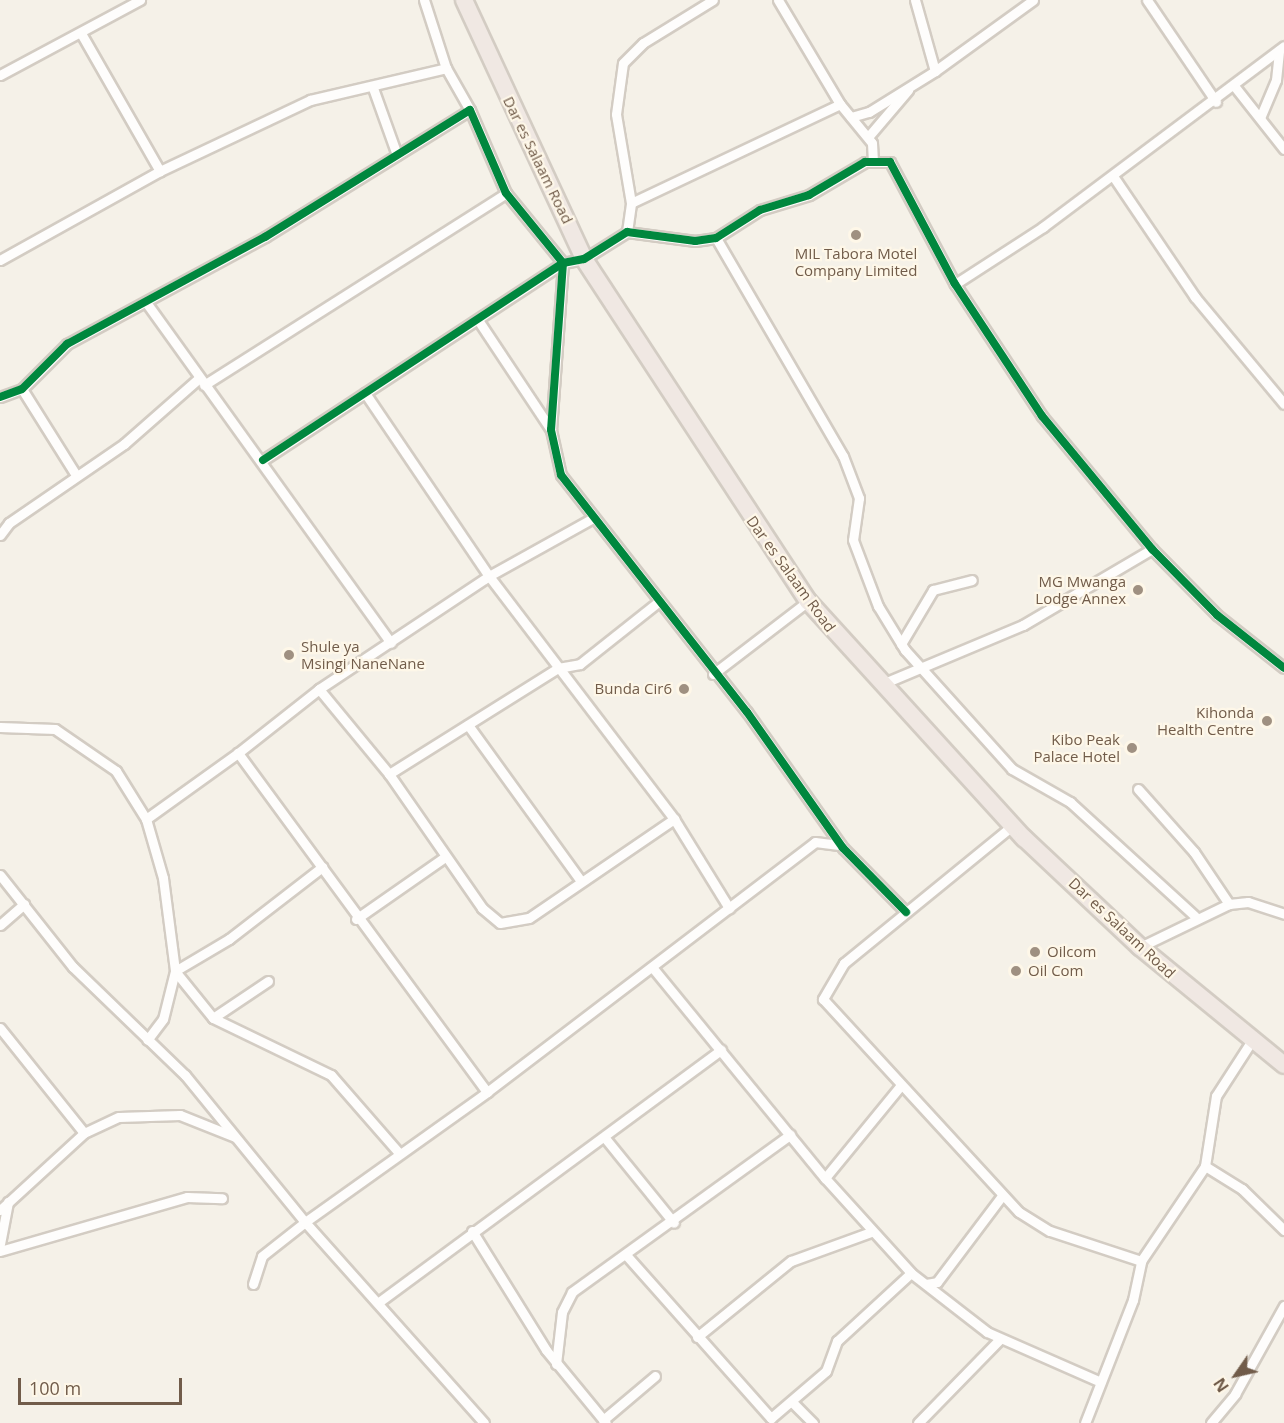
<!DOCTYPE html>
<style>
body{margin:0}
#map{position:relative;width:1284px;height:1423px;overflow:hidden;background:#f5f1e8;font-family:"Open Sans",sans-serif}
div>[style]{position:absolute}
.roads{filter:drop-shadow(2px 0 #d3ccc3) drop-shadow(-2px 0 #d3ccc3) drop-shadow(0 2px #d3ccc3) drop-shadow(0 -2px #d3ccc3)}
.street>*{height:9px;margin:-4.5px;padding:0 4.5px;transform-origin:4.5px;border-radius:4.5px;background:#fefdfc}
.highway>*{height:16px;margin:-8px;padding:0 8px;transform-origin:8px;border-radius:8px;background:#f0e8e3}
.cycleway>*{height:8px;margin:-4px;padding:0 4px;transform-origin:4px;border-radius:4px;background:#00873e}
.dots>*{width:16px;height:16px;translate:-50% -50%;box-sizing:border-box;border:3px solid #fef7e8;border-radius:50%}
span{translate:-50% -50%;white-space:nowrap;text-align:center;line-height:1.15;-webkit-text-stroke:4.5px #fef7e8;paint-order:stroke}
.street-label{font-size:15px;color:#715c4a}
.poi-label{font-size:15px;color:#715c4a}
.right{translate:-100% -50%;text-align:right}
.left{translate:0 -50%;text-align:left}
.north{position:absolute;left:1206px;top:1345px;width:60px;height:60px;-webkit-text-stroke:4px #fef7e8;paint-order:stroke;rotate:236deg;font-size:16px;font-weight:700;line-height:24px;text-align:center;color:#715c4a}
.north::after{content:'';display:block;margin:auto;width:21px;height:27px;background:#715c4a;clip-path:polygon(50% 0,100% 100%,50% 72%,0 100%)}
.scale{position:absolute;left:18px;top:1378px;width:164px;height:27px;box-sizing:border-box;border:3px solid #715c4a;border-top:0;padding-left:8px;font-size:18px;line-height:21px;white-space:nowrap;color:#715c4a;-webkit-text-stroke:4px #fef7e8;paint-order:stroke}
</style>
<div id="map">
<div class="roads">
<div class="street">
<div style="left:424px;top:0;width:71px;rotate:72.1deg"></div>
<div style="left:778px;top:0;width:121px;rotate:59.2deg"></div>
<div style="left:840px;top:104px;width:50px;rotate:50.6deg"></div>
<div style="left:872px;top:143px;width:19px;rotate:87deg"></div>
<div style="left:915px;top:0;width:74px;rotate:74.3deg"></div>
<div style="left:1147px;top:0;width:123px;rotate:55.9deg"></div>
<div style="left:82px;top:35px;width:157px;rotate:60.2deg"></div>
<div style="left:0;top:75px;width:159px;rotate:-28.2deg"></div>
<div style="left:1235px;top:87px;width:79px;rotate:51.7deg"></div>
<div style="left:373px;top:88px;width:71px;rotate:70.3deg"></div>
<div style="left:851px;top:117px;width:19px;rotate:-16deg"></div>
<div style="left:869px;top:112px;width:78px;rotate:-31.8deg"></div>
<div style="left:935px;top:71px;width:121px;rotate:-35.9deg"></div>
<div style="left:1260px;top:118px;width:41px;rotate:-67.2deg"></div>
<div style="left:1276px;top:80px;width:30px;rotate:-84deg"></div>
<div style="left:868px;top:137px;width:62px;rotate:-49.6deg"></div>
<div style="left:1113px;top:176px;width:146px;rotate:55.9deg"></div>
<div style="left:1195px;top:297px;width:139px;rotate:50.2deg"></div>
<div style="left:631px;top:203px;width:231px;rotate:-25.3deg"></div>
<div style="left:627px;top:232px;width:29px;rotate:-82deg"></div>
<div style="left:631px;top:203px;width:90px;rotate:-99.6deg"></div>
<div style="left:616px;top:114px;width:51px;rotate:-82.2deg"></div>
<div style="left:623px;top:63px;width:28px;rotate:-45deg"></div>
<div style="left:643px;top:43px;width:82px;rotate:-31.6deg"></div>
<div style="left:716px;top:238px;width:252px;rotate:59.8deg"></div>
<div style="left:843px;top:456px;width:45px;rotate:69.1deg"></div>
<div style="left:859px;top:498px;width:42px;rotate:98.1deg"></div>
<div style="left:853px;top:540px;width:71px;rotate:69.3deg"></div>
<div style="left:878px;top:606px;width:52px;rotate:58.5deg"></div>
<div style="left:905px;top:650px;width:160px;rotate:48deg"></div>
<div style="left:1012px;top:769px;width:67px;rotate:29.6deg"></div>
<div style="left:1070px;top:802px;width:169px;rotate:42.4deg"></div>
<div style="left:0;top:260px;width:183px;rotate:-29.1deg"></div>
<div style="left:160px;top:171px;width:166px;rotate:-25.3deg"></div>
<div style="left:310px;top:100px;width:140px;rotate:-13.2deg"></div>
<div style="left:446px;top:68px;width:48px;rotate:60.3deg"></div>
<div style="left:955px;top:284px;width:105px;rotate:-32.9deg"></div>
<div style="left:1043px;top:227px;width:301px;rotate:-36.9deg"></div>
<div style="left:148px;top:305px;width:416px;rotate:54.3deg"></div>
<div style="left:480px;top:323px;width:128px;rotate:56.4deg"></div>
<div style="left:204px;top:385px;width:358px;rotate:-32.4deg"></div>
<div style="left:22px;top:389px;width:102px;rotate:57.9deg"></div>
<div style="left:365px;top:393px;width:221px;rotate:55.9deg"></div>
<div style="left:489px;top:576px;width:305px;rotate:52.7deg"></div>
<div style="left:674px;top:819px;width:105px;rotate:58.3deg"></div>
<div style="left:0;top:397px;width:23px;rotate:-20deg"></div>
<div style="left:22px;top:389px;width:64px;rotate:-45deg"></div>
<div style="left:67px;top:344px;width:225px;rotate:-28.4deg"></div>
<div style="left:265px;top:237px;width:241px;rotate:-31.8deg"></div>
<div style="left:470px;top:110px;width:90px;rotate:66.6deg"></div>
<div style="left:506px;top:193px;width:90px;rotate:50.8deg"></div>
<div style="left:563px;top:263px;width:167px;rotate:94.1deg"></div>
<div style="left:551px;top:430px;width:46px;rotate:77.5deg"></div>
<div style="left:561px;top:475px;width:301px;rotate:51.9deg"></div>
<div style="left:747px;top:712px;width:166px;rotate:54.8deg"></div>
<div style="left:843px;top:848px;width:90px;rotate:45.5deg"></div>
<div style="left:263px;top:460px;width:359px;rotate:-33.3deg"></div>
<div style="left:563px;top:263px;width:21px;rotate:-11deg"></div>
<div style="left:584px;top:259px;width:51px;rotate:-32.1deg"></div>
<div style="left:627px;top:232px;width:69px;rotate:7.5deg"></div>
<div style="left:695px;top:241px;width:21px;rotate:-8deg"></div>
<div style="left:716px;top:238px;width:52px;rotate:-32.5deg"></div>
<div style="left:760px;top:210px;width:51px;rotate:-17deg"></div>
<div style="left:809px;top:195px;width:65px;rotate:-30.5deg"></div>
<div style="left:865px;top:162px;width:25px"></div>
<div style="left:890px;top:162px;width:138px;rotate:62deg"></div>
<div style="left:955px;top:284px;width:158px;rotate:56.6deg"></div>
<div style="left:1042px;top:416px;width:173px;rotate:50.4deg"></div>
<div style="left:1152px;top:549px;width:93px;rotate:45.4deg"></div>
<div style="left:1217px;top:615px;width:85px;rotate:38.3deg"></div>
<div style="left:0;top:535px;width:15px;rotate:-53deg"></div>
<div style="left:9px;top:523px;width:140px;rotate:-34.5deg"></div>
<div style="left:124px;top:444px;width:100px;rotate:-41.3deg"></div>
<div style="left:901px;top:644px;width:63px;rotate:-59.3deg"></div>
<div style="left:933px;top:590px;width:40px;rotate:-14.4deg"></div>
<div style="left:713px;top:674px;width:120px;rotate:-37.5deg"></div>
<div style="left:882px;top:684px;width:153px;rotate:-22.7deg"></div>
<div style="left:1023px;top:625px;width:150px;rotate:-30.5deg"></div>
<div style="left:319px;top:689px;width:110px;rotate:50.5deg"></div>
<div style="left:389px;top:774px;width:163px;rotate:55.2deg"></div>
<div style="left:482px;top:908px;width:23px;rotate:40deg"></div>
<div style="left:500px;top:923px;width:29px;rotate:-10deg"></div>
<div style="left:529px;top:918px;width:176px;rotate:-34.3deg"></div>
<div style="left:468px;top:725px;width:193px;rotate:54.1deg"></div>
<div style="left:0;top:727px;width:55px;rotate:2.1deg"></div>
<div style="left:55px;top:729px;width:74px;rotate:34.5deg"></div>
<div style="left:116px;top:771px;width:57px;rotate:58deg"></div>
<div style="left:146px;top:819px;width:61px;rotate:73.9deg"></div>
<div style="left:163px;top:878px;width:94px;rotate:82.6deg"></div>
<div style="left:175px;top:971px;width:49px;rotate:104deg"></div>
<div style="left:163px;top:1019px;width:26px;rotate:127deg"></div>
<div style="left:389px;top:774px;width:199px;rotate:-32.1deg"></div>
<div style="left:558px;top:668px;width:22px;rotate:-10deg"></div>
<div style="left:580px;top:664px;width:98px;rotate:-38.4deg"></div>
<div style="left:1138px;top:789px;width:84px;rotate:48.4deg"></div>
<div style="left:1194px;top:852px;width:63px;rotate:56.1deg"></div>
<div style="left:146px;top:819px;width:113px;rotate:-35.7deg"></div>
<div style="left:1012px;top:826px;width:217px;rotate:140.8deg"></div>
<div style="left:844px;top:963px;width:42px;rotate:120.3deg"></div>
<div style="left:823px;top:999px;width:289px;rotate:47.4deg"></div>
<div style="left:1019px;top:1212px;width:36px;rotate:32deg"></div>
<div style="left:1050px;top:1231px;width:96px;rotate:18.2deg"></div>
<div style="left:0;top:875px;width:117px;rotate:51.6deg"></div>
<div style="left:73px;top:967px;width:156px;rotate:44deg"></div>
<div style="left:185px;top:1075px;width:190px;rotate:50.8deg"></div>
<div style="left:305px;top:1222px;width:269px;rotate:48.3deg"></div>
<div style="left:356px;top:919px;width:108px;rotate:-34.9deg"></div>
<div style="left:0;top:925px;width:32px;rotate:-41deg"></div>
<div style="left:1140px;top:947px;width:99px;rotate:-25.8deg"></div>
<div style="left:1229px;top:904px;width:19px;rotate:-6deg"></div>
<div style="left:1248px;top:902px;width:38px;rotate:18deg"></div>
<div style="left:652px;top:967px;width:273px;rotate:50.7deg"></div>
<div style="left:825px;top:1178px;width:128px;rotate:47.8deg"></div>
<div style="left:911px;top:1273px;width:96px;rotate:37.8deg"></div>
<div style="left:987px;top:1332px;width:124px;rotate:23.7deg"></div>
<div style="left:268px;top:981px;width:66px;rotate:146.1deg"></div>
<div style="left:213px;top:1018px;width:60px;rotate:-129deg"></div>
<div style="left:175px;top:971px;width:63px;rotate:-30.7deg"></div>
<div style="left:229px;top:939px;width:118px;rotate:-37.7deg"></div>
<div style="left:213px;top:1018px;width:131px;rotate:25.8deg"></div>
<div style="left:331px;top:1075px;width:103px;rotate:48.9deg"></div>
<div style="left:0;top:1028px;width:134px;rotate:51.3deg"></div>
<div style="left:487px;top:1092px;width:421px;rotate:-126.3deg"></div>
<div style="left:238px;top:753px;width:103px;rotate:-38.3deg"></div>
<div style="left:319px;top:689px;width:204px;rotate:-33.6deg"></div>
<div style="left:489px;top:576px;width:119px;rotate:-29.1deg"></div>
<div style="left:605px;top:1138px;width:109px;rotate:50.9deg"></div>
<div style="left:1205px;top:1166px;width:44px;rotate:31.9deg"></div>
<div style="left:1242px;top:1189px;width:59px;rotate:44.3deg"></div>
<div style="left:825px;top:1178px;width:120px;rotate:-50.7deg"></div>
<div style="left:0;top:1210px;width:114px;rotate:-42.5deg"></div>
<div style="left:84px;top:1133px;width:38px;rotate:-25deg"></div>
<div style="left:119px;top:1117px;width:61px;rotate:-1.9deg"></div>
<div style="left:180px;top:1115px;width:59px;rotate:21.8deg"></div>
<div style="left:472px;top:1231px;width:140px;rotate:58.1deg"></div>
<div style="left:546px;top:1350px;width:94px;rotate:50.6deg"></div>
<div style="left:0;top:1244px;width:43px;rotate:-79.2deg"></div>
<div style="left:0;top:1251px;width:195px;rotate:-16.1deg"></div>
<div style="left:187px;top:1197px;width:35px;rotate:2deg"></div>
<div style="left:627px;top:1256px;width:217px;rotate:48.4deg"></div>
<div style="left:771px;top:1418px;width:72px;rotate:-40.5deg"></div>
<div style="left:826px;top:1371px;width:32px;rotate:-70deg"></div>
<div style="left:837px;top:1341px;width:100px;rotate:-42.6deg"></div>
<div style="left:253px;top:1284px;width:29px;rotate:-72deg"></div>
<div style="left:262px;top:1256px;width:55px;rotate:-38.3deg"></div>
<div style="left:305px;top:1222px;width:224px;rotate:-35.5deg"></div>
<div style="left:487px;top:1092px;width:412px;rotate:-37.3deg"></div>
<div style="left:815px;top:842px;width:26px;rotate:7deg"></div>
<div style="left:926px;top:1284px;width:11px;rotate:-10deg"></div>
<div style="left:937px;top:1282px;width:106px;rotate:-53deg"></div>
<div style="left:379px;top:1302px;width:425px;rotate:-36.4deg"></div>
<div style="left:697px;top:1337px;width:121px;rotate:-39deg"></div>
<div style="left:791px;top:1261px;width:85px;rotate:-19.9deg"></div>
<div style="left:556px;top:1364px;width:52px;rotate:-83.4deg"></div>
<div style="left:562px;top:1312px;width:22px;rotate:-63deg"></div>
<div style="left:572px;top:1292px;width:269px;rotate:-35.8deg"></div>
<div style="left:794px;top:1404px;width:27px;rotate:45deg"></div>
<div style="left:603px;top:1420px;width:68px;rotate:-40.2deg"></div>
<div style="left:918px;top:1423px;width:117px;rotate:-45.7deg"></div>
<div style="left:1085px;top:1423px;width:132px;rotate:-68.7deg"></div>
<div style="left:1133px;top:1300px;width:40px;rotate:-78deg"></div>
<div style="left:1141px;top:1261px;width:115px;rotate:-56deg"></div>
<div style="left:1205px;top:1166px;width:71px;rotate:-81.1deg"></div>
<div style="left:1216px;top:1096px;width:64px;rotate:-57.1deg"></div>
<div style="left:1211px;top:1423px;width:38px;rotate:-50deg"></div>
<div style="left:1235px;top:1394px;width:101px;rotate:-60.9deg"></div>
</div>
<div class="highway">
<div style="left:464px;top:0;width:285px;rotate:65.1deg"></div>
<div style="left:584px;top:259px;width:409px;rotate:56.8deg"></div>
<div style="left:808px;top:601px;width:321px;rotate:47.7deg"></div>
<div style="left:1024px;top:838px;width:159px;rotate:43.2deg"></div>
<div style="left:1140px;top:947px;width:186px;rotate:39.3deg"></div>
</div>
</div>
<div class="cycleway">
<div style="left:0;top:397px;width:23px;rotate:-20deg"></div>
<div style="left:22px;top:389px;width:64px;rotate:-45deg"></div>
<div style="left:67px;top:344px;width:225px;rotate:-28.4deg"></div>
<div style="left:265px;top:237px;width:241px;rotate:-31.8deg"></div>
<div style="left:470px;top:110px;width:90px;rotate:66.6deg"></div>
<div style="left:506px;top:193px;width:90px;rotate:50.8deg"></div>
<div style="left:563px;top:263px;width:167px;rotate:94.1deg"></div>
<div style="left:551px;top:430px;width:46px;rotate:77.5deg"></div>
<div style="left:561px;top:475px;width:301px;rotate:51.9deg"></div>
<div style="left:747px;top:712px;width:166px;rotate:54.8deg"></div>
<div style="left:843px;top:848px;width:90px;rotate:45.5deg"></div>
<div style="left:263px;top:460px;width:359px;rotate:-33.3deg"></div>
<div style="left:563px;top:263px;width:21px;rotate:-11deg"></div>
<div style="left:584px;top:259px;width:51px;rotate:-32.1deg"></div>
<div style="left:627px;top:232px;width:69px;rotate:7.5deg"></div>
<div style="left:695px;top:241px;width:21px;rotate:-8deg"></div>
<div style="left:716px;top:238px;width:52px;rotate:-32.5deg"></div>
<div style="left:760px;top:210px;width:51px;rotate:-17deg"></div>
<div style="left:809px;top:195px;width:65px;rotate:-30.5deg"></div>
<div style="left:865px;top:162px;width:25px"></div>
<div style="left:890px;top:162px;width:138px;rotate:62deg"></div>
<div style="left:955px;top:284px;width:158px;rotate:56.6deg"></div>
<div style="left:1042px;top:416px;width:173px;rotate:50.4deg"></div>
<div style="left:1152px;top:549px;width:93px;rotate:45.4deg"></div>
<div style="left:1217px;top:615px;width:85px;rotate:38.3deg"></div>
</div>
<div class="dots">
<div style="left:856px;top:235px;background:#9f9081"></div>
<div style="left:1138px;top:590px;background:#9f9081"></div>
<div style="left:289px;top:655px;background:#9f9081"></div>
<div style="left:684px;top:689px;background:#9f9081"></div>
<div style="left:1267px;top:721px;background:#9f9081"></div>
<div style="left:1132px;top:748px;background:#9f9081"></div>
<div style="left:1035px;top:952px;background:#9f9081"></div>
<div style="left:1016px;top:971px;background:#9f9081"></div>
</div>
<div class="street-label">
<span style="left:538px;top:160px;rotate:64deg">Dar es Salaam Road</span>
<span style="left:791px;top:574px;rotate:54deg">Dar es Salaam Road</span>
<span style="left:1122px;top:928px;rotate:43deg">Dar es Salaam Road</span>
</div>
<div class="poi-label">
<span style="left:856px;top:262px">MIL Tabora Motel<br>Company Limited</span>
<span class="right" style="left:1126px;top:590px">MG Mwanga<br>Lodge Annex</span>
<span class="left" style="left:301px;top:655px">Shule ya<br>Msingi NaneNane</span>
<span class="right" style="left:672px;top:689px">Bunda Cir6</span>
<span class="right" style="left:1254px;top:721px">Kihonda<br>Health Centre</span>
<span class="right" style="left:1120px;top:748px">Kibo Peak<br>Palace Hotel</span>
<span class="left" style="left:1047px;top:952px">Oilcom</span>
<span class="left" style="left:1028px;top:971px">Oil Com</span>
</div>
<div class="north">N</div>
<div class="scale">100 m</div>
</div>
